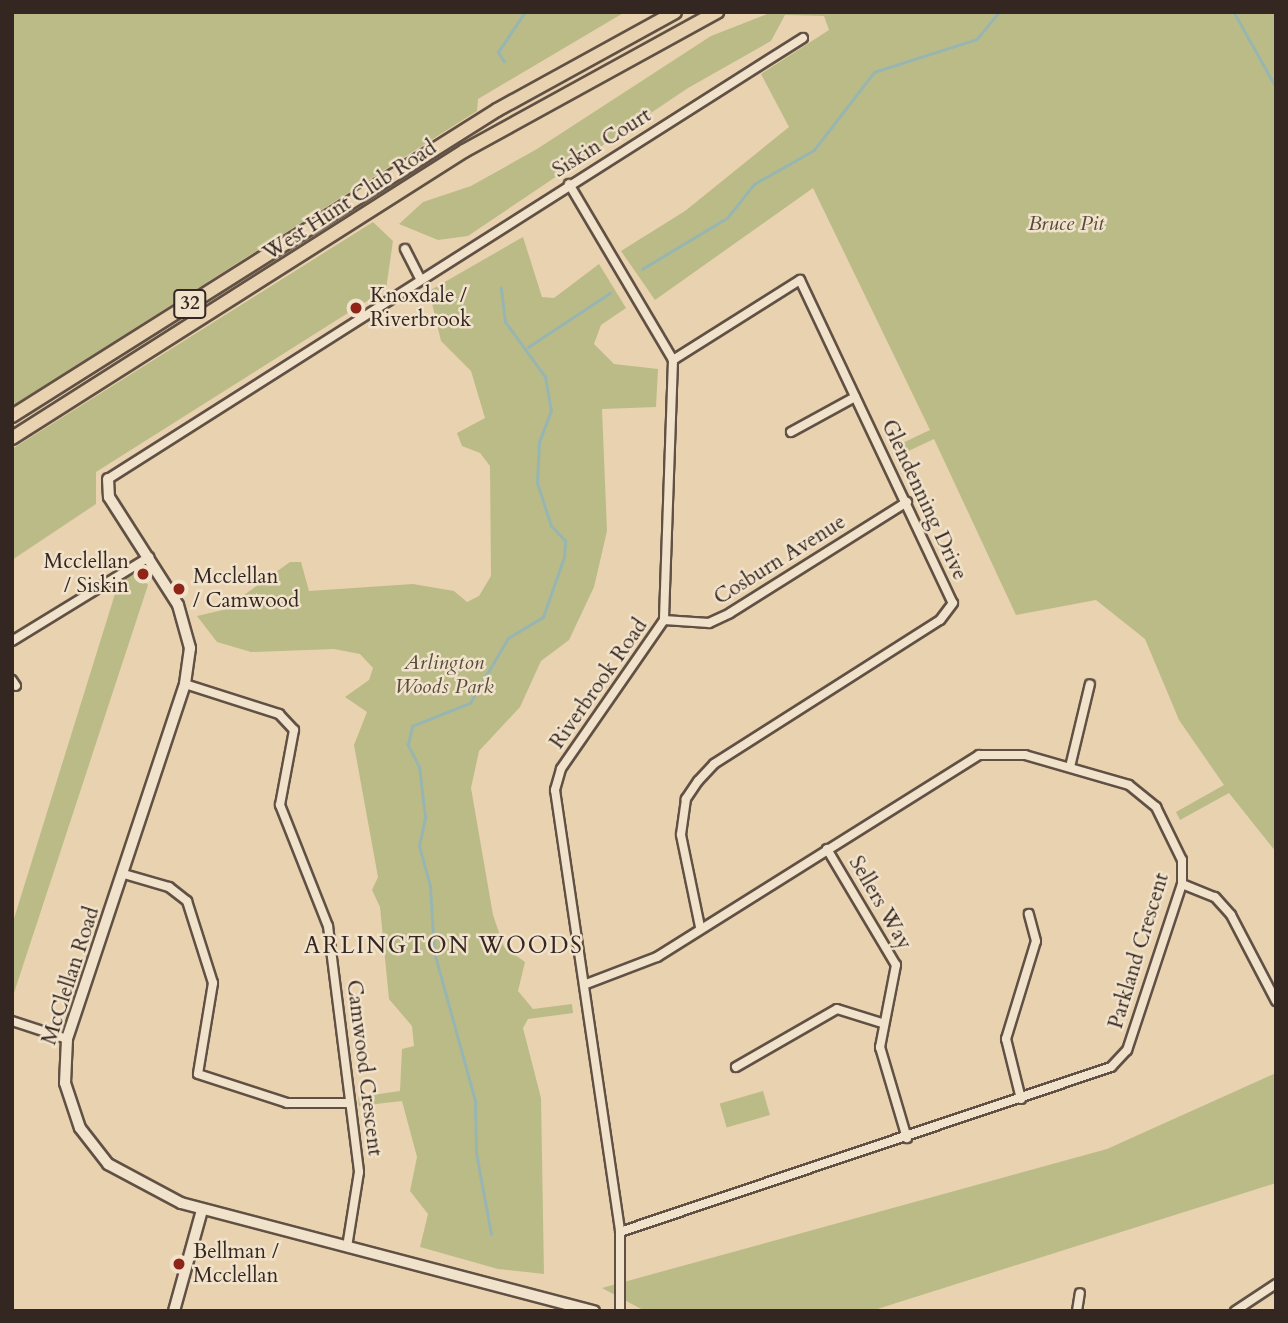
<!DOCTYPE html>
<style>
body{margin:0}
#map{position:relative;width:1288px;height:1323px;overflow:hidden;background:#e9d2af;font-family:Cardo,serif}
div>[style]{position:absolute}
.green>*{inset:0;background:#bb8;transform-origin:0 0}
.stream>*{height:2.5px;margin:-1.25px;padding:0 1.25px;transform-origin:1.25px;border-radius:1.25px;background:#98b6b1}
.roads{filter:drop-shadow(2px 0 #615144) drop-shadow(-2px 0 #615144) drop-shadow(0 2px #615144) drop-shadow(0 -2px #615144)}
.minor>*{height:8px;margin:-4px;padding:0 4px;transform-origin:4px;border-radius:4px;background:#f1e2cb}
.tertiary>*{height:10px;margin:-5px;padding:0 5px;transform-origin:5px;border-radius:5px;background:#f1e2cb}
.primary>*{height:12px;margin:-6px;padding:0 6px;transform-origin:6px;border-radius:6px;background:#e9d2af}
.dots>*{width:19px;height:19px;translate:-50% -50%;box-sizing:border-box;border:4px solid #f1e2cb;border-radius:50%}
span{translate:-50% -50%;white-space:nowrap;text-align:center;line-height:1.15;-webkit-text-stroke:5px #f1e2cb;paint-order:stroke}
.shield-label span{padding:2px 5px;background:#f1e2cb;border:2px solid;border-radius:5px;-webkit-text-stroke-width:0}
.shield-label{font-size:19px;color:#342620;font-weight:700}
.street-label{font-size:21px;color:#342620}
.park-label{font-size:21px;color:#564b3a;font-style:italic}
.poi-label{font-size:21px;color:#342620}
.left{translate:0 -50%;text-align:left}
.right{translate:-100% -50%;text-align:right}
.neighbourhood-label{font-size:23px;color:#342620;letter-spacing:2px}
.frame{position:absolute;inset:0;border:14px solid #342620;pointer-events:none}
</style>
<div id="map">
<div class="green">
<div style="clip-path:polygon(12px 12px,625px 12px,478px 99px,477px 111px,12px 406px)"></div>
<div style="clip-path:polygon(772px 12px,1276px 12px,1276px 852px,1229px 793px,1180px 820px,1176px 812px,1224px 785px,1179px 720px,1145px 639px,1096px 600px,1016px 615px,934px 439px,900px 455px,896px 446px,930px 430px,813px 188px,655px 300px,621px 251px,685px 211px,789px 127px,761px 74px,829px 30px,824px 16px,785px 15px,771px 41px,688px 88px,468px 236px,438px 240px,399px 224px,423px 202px,471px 186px,537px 149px,711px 36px)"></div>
<div style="clip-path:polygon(373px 222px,393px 241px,386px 289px,96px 472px,96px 504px,12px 560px,12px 449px)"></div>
<div style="clip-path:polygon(523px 237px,542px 297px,554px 298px,599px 264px,626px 308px,601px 325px,594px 344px,614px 364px,658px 369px,656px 407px,602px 409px,607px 531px,594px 587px,569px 640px,541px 661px,520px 707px,479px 751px,471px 788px,493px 915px,504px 947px,525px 962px,518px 991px,533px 1009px,572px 1004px,573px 1013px,528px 1019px,523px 1028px,541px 1098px,544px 1274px,498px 1269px,420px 1247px,428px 1214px,410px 1191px,417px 1157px,402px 1101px,359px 1106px,358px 1097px,400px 1091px,402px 1049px,414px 1046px,412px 1026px,389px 999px,380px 907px,372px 890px,378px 877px,354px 745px,367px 712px,345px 697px,369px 680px,373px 668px,360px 654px,334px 649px,251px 652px,217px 642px,197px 616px,240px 606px,244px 595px,290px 562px,301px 562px,309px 591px,413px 584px,454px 591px,467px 602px,479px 596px,491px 576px,490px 466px,480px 453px,462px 446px,457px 433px,485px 418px,471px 371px,441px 341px,429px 291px)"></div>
<div style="clip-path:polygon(138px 573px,148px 585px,12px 999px,12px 925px,119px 581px)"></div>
<div style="clip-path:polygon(1276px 1073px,1276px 1183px,871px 1311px,645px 1311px,602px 1288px,1107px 1149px)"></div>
<div style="left:763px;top:1091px;width:25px;height:45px;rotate:74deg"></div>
</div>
<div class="stream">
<div style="left:1234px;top:12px;width:86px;rotate:60.8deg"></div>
<div style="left:504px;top:62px;width:12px;rotate:-121deg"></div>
<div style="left:498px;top:52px;width:48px;rotate:-56deg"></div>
<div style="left:642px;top:269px;width:99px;rotate:-31deg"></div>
<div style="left:727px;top:218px;width:43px;rotate:-51.5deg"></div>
<div style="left:754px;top:184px;width:69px;rotate:-29.5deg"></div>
<div style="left:814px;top:150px;width:98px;rotate:-52.4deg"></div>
<div style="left:874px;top:72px;width:108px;rotate:-17.8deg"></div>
<div style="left:977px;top:39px;width:35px;rotate:-51deg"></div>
<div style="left:528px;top:347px;width:98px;rotate:-33.4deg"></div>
<div style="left:491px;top:1234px;width:82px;rotate:-100.5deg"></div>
<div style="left:476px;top:1153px;width:52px;rotate:-91.1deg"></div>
<div style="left:475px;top:1101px;width:155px;rotate:-105.4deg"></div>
<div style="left:434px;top:952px;width:66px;rotate:-93.5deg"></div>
<div style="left:430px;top:886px;width:41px;rotate:-105.4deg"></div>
<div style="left:419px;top:846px;width:30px;rotate:-78deg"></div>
<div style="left:425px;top:817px;width:50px;rotate:-96.8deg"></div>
<div style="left:419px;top:767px;width:25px;rotate:-117deg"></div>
<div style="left:408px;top:745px;width:19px;rotate:-78deg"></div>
<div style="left:412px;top:726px;width:62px;rotate:-21.6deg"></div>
<div style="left:470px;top:703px;width:75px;rotate:-59.7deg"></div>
<div style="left:508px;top:638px;width:41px;rotate:-31deg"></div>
<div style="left:543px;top:617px;width:64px;rotate:-70.7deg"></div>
<div style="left:564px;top:557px;width:16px;rotate:-86deg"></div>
<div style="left:565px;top:541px;width:21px;rotate:-133deg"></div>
<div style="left:551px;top:526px;width:45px;rotate:-108deg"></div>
<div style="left:537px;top:483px;width:41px;rotate:-87.2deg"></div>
<div style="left:539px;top:442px;width:33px;rotate:-69deg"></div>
<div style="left:551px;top:411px;width:35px;rotate:-100deg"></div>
<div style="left:545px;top:377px;width:68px;rotate:-126deg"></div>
<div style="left:505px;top:322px;width:34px;rotate:-97deg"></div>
</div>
<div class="roads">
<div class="minor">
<div style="left:569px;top:184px;width:204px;rotate:59.4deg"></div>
<div style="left:673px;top:360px;width:260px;rotate:92deg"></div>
<div style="left:664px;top:620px;width:181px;rotate:124.7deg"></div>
<div style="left:561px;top:769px;width:22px;rotate:106deg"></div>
<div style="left:555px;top:790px;width:447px;rotate:81.6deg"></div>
<div style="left:620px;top:1232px;width:79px;rotate:90deg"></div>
<div style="left:405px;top:249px;width:31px;rotate:63deg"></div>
<div style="left:673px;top:360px;width:150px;rotate:-32.2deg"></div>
<div style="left:800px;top:280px;width:357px;rotate:64.7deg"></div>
<div style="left:953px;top:603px;width:21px;rotate:127deg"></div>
<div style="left:940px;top:620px;width:268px;rotate:147.5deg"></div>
<div style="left:714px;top:764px;width:23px;rotate:133deg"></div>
<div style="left:698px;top:781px;width:22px;rotate:124deg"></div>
<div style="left:686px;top:799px;width:36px;rotate:98deg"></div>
<div style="left:681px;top:835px;width:94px;rotate:78.3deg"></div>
<div style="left:791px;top:432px;width:73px;rotate:-28.7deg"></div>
<div style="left:108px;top:479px;width:823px;rotate:-32.4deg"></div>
<div style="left:664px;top:620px;width:45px;rotate:3.8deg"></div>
<div style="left:709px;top:623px;width:23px;rotate:-25deg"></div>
<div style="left:730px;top:613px;width:209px;rotate:-32.1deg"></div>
<div style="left:12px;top:641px;width:161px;rotate:-31.5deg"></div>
<div style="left:12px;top:680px;width:7px;rotate:56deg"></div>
<div style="left:185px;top:684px;width:99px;rotate:17.7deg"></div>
<div style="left:279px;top:714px;width:22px;rotate:47deg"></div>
<div style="left:294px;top:730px;width:76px;rotate:100.6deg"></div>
<div style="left:280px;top:805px;width:130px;rotate:68.4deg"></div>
<div style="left:328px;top:926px;width:248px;rotate:82.8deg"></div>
<div style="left:359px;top:1172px;width:76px;rotate:99.1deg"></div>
<div style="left:1070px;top:767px;width:85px;rotate:-76.5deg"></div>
<div style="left:827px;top:849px;width:135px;rotate:59.3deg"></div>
<div style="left:896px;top:965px;width:84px;rotate:101deg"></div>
<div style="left:880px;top:1047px;width:95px;rotate:73.5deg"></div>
<div style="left:124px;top:874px;width:47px;rotate:16.1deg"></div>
<div style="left:169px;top:887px;width:23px;rotate:38deg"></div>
<div style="left:187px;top:901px;width:86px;rotate:72.4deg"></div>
<div style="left:213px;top:983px;width:92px;rotate:99.4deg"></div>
<div style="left:198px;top:1074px;width:94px;rotate:18deg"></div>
<div style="left:287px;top:1103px;width:62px"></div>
<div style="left:1182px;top:884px;width:35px;rotate:22deg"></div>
<div style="left:1215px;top:897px;width:24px;rotate:48deg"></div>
<div style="left:1231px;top:915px;width:97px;rotate:62.4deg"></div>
<div style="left:586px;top:984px;width:76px;rotate:-20.8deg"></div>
<div style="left:657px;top:957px;width:380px;rotate:-32.1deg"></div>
<div style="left:979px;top:755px;width:46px"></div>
<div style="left:1025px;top:755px;width:108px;rotate:16.1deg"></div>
<div style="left:1129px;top:785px;width:35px;rotate:39deg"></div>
<div style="left:1156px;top:807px;width:59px;rotate:63.9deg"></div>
<div style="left:1182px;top:860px;width:24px;rotate:90deg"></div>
<div style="left:1182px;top:884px;width:175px;rotate:108.3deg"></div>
<div style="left:1127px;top:1050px;width:23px;rotate:133deg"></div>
<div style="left:1111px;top:1067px;width:518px;rotate:161.43deg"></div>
<div style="left:12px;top:1021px;width:58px;rotate:18.1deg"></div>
<div style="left:736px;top:1067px;width:116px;rotate:-29.9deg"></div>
<div style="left:837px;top:1009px;width:47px;rotate:17.3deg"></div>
<div style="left:1021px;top:1099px;width:62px;rotate:-104deg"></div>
<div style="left:1006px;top:1039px;width:102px;rotate:-73deg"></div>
<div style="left:1036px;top:941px;width:28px;rotate:-105deg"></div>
<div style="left:1077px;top:1311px;width:18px;rotate:-81deg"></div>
<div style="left:1235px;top:1311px;width:49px;rotate:-33.4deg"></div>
</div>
<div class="tertiary">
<div style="left:108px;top:479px;width:18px;rotate:87deg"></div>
<div style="left:109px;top:497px;width:128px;rotate:57.4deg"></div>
<div style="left:178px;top:605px;width:45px;rotate:74.4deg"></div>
<div style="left:190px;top:648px;width:36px;rotate:98deg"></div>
<div style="left:185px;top:684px;width:374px;rotate:108.4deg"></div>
<div style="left:67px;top:1039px;width:44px;rotate:92.6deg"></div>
<div style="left:65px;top:1083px;width:47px;rotate:71.6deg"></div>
<div style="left:80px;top:1128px;width:46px;rotate:52.1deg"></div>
<div style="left:108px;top:1164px;width:83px;rotate:28.1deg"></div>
<div style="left:181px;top:1203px;width:427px;rotate:14.7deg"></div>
<div style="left:174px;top:1311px;width:105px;rotate:-74.5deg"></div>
</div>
<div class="primary">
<div style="left:12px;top:416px;width:573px;rotate:-32.25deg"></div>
<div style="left:497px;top:110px;width:203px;rotate:-28.8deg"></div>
<div style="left:12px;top:438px;width:535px;rotate:-32.41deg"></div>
<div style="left:464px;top:151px;width:289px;rotate:-28.8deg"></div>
</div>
</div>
<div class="dots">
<div style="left:356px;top:308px;background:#8f2418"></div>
<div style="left:143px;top:574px;background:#8f2418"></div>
<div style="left:179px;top:589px;background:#8f2418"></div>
<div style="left:179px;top:1264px;background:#8f2418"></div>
</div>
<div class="shield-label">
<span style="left:190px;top:304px">32</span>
</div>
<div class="street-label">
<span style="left:602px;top:143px;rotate:-32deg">Siskin Court</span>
<span style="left:350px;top:201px;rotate:-33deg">West Hunt Club Road</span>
<span style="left:924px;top:500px;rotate:65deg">Glendenning Drive</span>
<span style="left:780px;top:560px;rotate:-32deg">Cosburn Avenue</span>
<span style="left:599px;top:684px;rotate:-55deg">Riverbrook Road</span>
<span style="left:880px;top:903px;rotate:60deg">Sellers Way</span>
<span style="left:1139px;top:951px;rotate:-73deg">Parkland Crescent</span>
<span style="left:71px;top:976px;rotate:-72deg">McClellan Road</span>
<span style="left:364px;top:1068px;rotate:83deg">Camwood Crescent</span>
</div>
<div class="park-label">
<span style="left:1066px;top:224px">Bruce Pit</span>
<span style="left:444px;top:675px">Arlington<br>Woods Park</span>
</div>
<div class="poi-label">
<span class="left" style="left:370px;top:308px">Knoxdale /<br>Riverbrook</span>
<span class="right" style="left:129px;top:574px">Mcclellan<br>/ Siskin</span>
<span class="left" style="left:193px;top:589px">Mcclellan<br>/ Camwood</span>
<span class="left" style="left:193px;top:1264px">Bellman /<br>Mcclellan</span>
</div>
<div class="neighbourhood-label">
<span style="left:444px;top:946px">ARLINGTON WOODS</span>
</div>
<div class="frame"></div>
</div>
